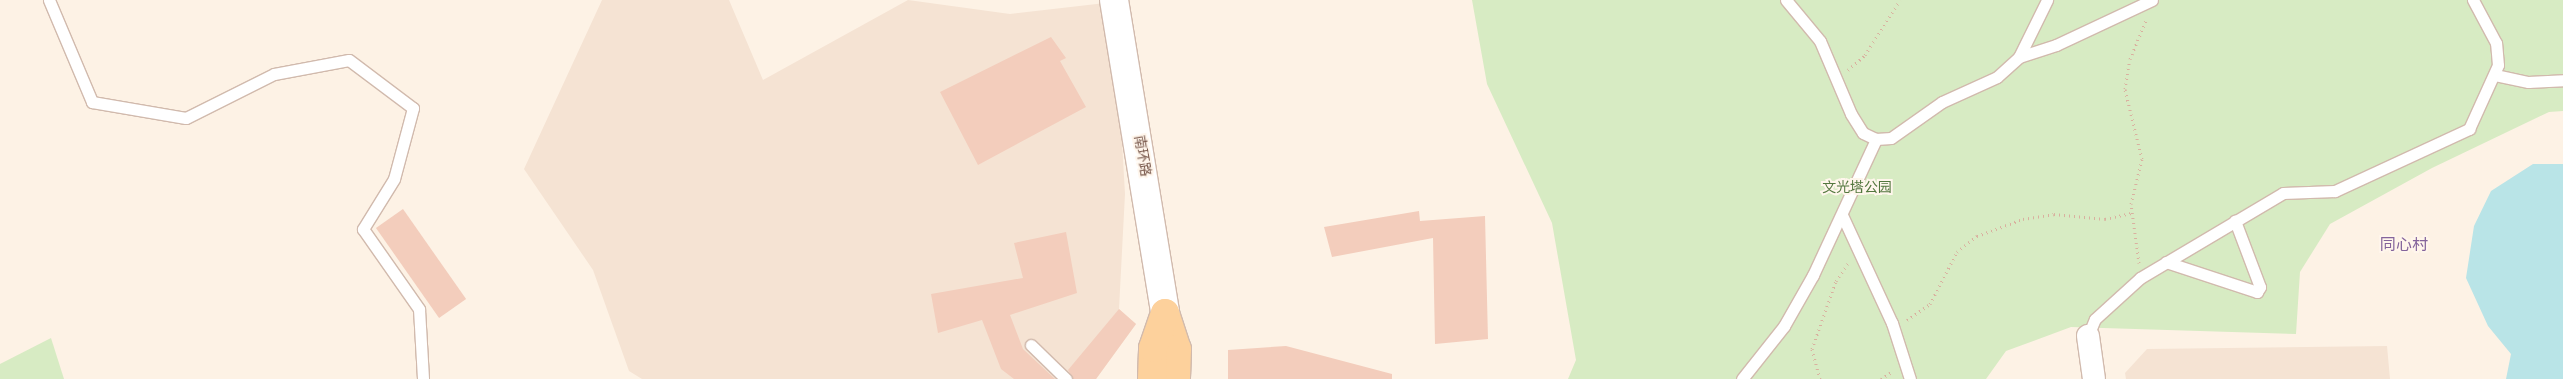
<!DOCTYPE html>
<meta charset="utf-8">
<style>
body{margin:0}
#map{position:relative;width:2563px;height:379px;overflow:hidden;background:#fdf2e5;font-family:Overpass,"Noto Sans SC",sans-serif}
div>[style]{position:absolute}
.residential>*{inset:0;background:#f5e3d3}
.green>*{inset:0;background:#d7ebc3}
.water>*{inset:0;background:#b9e4e7}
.building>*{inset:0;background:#f3cdbc;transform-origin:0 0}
.path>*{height:3px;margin-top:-1.5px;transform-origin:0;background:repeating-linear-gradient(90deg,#d9b09f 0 1px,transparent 0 5px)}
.roads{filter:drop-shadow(1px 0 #d1baad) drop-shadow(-1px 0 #d1baad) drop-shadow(0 1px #d1baad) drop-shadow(0 -1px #d1baad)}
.lane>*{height:11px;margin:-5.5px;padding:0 5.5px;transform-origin:5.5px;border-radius:5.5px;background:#fff}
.street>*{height:22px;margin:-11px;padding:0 11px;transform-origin:11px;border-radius:11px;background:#fff}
.secondary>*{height:28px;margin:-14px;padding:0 14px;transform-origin:14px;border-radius:14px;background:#fff}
.primary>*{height:28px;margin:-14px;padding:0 14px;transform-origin:14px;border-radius:14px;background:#fdd19c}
span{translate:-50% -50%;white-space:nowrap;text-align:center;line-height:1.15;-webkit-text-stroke:4px #fff6ec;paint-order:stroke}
.street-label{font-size:14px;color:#775649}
.park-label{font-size:14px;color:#53773e}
.quarter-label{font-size:16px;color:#84649b}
</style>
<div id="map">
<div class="residential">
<div style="clip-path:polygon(602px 0,729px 0,763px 80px,908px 0,1010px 14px,1114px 2px,1125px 194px,1119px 309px,1136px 324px,1096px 379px,642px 379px,629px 371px,593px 270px,524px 169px)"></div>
<div style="clip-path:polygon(2387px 346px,2390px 379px,2126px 379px,2125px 373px,2147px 349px)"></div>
</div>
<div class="green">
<div style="clip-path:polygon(1472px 0,2563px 0,2563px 111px,2549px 112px,2432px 168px,2330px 224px,2300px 272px,2296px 334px,2071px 327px,2006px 351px,1986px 379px,1568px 379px,1576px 360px,1552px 223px,1487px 84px)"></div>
<div style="clip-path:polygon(51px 338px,64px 379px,0 379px,0 364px)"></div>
</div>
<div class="water">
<div style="clip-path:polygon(2533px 164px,2563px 164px,2563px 379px,2506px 379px,2511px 354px,2488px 326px,2466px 278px,2474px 226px,2491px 191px)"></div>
</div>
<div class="building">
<div style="clip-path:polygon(1051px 37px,1066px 58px,1060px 61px,1086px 107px,978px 165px,940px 92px)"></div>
<div style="left:403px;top:209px;width:110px;height:33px;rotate:55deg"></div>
<div style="clip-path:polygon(1419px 211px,1420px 221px,1485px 216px,1488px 339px,1435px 344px,1433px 238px,1332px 257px,1324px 227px)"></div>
<div style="clip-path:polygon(1066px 232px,1077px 293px,1010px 315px,1023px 349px,1055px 379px,1014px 379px,1001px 369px,982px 320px,938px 333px,931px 294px,1023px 278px,1014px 243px)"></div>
<div style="clip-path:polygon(1119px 309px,1136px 324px,1096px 379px,1073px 379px,1068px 370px)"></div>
<div style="clip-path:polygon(1286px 346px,1392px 374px,1392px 379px,1228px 379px,1228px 350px)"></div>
</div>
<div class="path">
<div style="left:1848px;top:70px;width:23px;rotate:-41deg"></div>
<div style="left:1865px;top:55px;width:65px;rotate:-57.5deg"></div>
<div style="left:2139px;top:263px;width:60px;rotate:-97.7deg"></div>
<div style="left:2131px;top:204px;width:46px;rotate:-76.3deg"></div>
<div style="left:2142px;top:159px;width:72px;rotate:-103.7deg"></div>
<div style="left:2125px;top:89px;width:30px;rotate:-81deg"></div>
<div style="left:2130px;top:59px;width:44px;rotate:-67.5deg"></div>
<div style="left:1907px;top:320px;width:28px;rotate:-35deg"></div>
<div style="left:1930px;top:304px;width:59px;rotate:-62.6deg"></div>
<div style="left:1957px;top:252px;width:26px;rotate:-39deg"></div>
<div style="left:1977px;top:236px;width:49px;rotate:-20.3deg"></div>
<div style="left:2023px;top:219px;width:31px;rotate:-9deg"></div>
<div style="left:2054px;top:214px;width:51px;rotate:5.6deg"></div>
<div style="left:2105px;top:219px;width:28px;rotate:-13deg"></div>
<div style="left:1820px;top:379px;width:31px;rotate:-105deg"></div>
<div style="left:1812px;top:349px;width:72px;rotate:-70.6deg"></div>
<div style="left:1836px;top:281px;width:22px;rotate:-56deg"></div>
<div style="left:1881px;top:379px;width:14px;rotate:-34deg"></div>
</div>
<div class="roads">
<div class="lane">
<div style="left:49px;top:0;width:111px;rotate:67.1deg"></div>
<div style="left:92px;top:102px;width:95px;rotate:9.7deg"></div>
<div style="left:186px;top:118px;width:98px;rotate:-26.6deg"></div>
<div style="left:274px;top:74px;width:76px;rotate:-10.6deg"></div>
<div style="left:349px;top:60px;width:80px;rotate:36.9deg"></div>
<div style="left:413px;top:108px;width:73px;rotate:105deg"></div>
<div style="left:394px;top:179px;width:59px;rotate:121.8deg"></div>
<div style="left:363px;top:229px;width:98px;rotate:55deg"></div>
<div style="left:419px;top:309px;width:70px;rotate:86.7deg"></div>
<div style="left:1786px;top:0;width:53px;rotate:50.3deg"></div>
<div style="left:1820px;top:41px;width:79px;rotate:67deg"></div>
<div style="left:1851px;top:114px;width:22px;rotate:58deg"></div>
<div style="left:1863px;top:133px;width:14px;rotate:25deg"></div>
<div style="left:1876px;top:139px;width:15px;rotate:-4deg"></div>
<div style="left:1891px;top:138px;width:62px;rotate:-35.2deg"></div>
<div style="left:1942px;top:102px;width:60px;rotate:-24.4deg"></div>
<div style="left:1997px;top:77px;width:30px;rotate:-42deg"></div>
<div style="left:2019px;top:57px;width:64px;rotate:-63.8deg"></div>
<div style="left:2019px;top:57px;width:39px;rotate:-18deg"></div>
<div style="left:2056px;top:45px;width:106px;rotate:-25.1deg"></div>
<div style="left:2495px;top:75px;width:34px;rotate:12deg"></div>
<div style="left:2528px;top:82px;width:35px;rotate:-3deg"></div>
<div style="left:1842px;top:215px;width:119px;rotate:65.2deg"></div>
<div style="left:1892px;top:323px;width:59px;rotate:72.2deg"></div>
<div style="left:2166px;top:262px;width:96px;rotate:18.2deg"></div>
<div style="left:2257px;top:292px;width:6px;rotate:-59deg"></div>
<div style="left:2260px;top:287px;width:71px;rotate:-110.7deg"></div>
<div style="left:2088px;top:336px;width:18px;rotate:-68deg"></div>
<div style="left:2095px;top:319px;width:61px;rotate:-42.3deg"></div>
<div style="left:2140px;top:278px;width:166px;rotate:-30.7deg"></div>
<div style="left:2283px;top:193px;width:52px;rotate:-2.2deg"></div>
<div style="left:2335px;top:191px;width:148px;rotate:-24.8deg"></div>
<div style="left:2469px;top:129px;width:70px;rotate:-65.6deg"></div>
<div style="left:2498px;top:65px;width:22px;rotate:-95deg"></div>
<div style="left:2496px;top:43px;width:49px;rotate:-118.1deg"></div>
<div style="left:1031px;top:345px;width:49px;rotate:44.2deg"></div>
<div style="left:1742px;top:379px;width:68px;rotate:-51.6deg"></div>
<div style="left:1784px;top:326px;width:59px;rotate:-60.4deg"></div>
<div style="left:1813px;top:275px;width:150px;rotate:-65.1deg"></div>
</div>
<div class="street">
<div style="left:2088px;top:336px;width:43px;rotate:82.1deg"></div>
</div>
<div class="secondary">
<div style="left:1114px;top:0;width:317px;rotate:80.7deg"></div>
</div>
<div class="primary">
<div style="left:1165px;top:313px;width:38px;rotate:72deg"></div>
<div style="left:1177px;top:349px;width:30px;rotate:92deg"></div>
<div style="left:1152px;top:379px;width:31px;rotate:-88deg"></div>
<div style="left:1153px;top:348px;width:37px;rotate:-71deg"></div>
</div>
</div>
<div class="street-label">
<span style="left:1141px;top:156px;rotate:80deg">南环路</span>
</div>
<div class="park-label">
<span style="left:1857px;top:189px">文光塔公园</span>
</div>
<div class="quarter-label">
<span style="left:2404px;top:246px">同心村</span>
</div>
</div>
